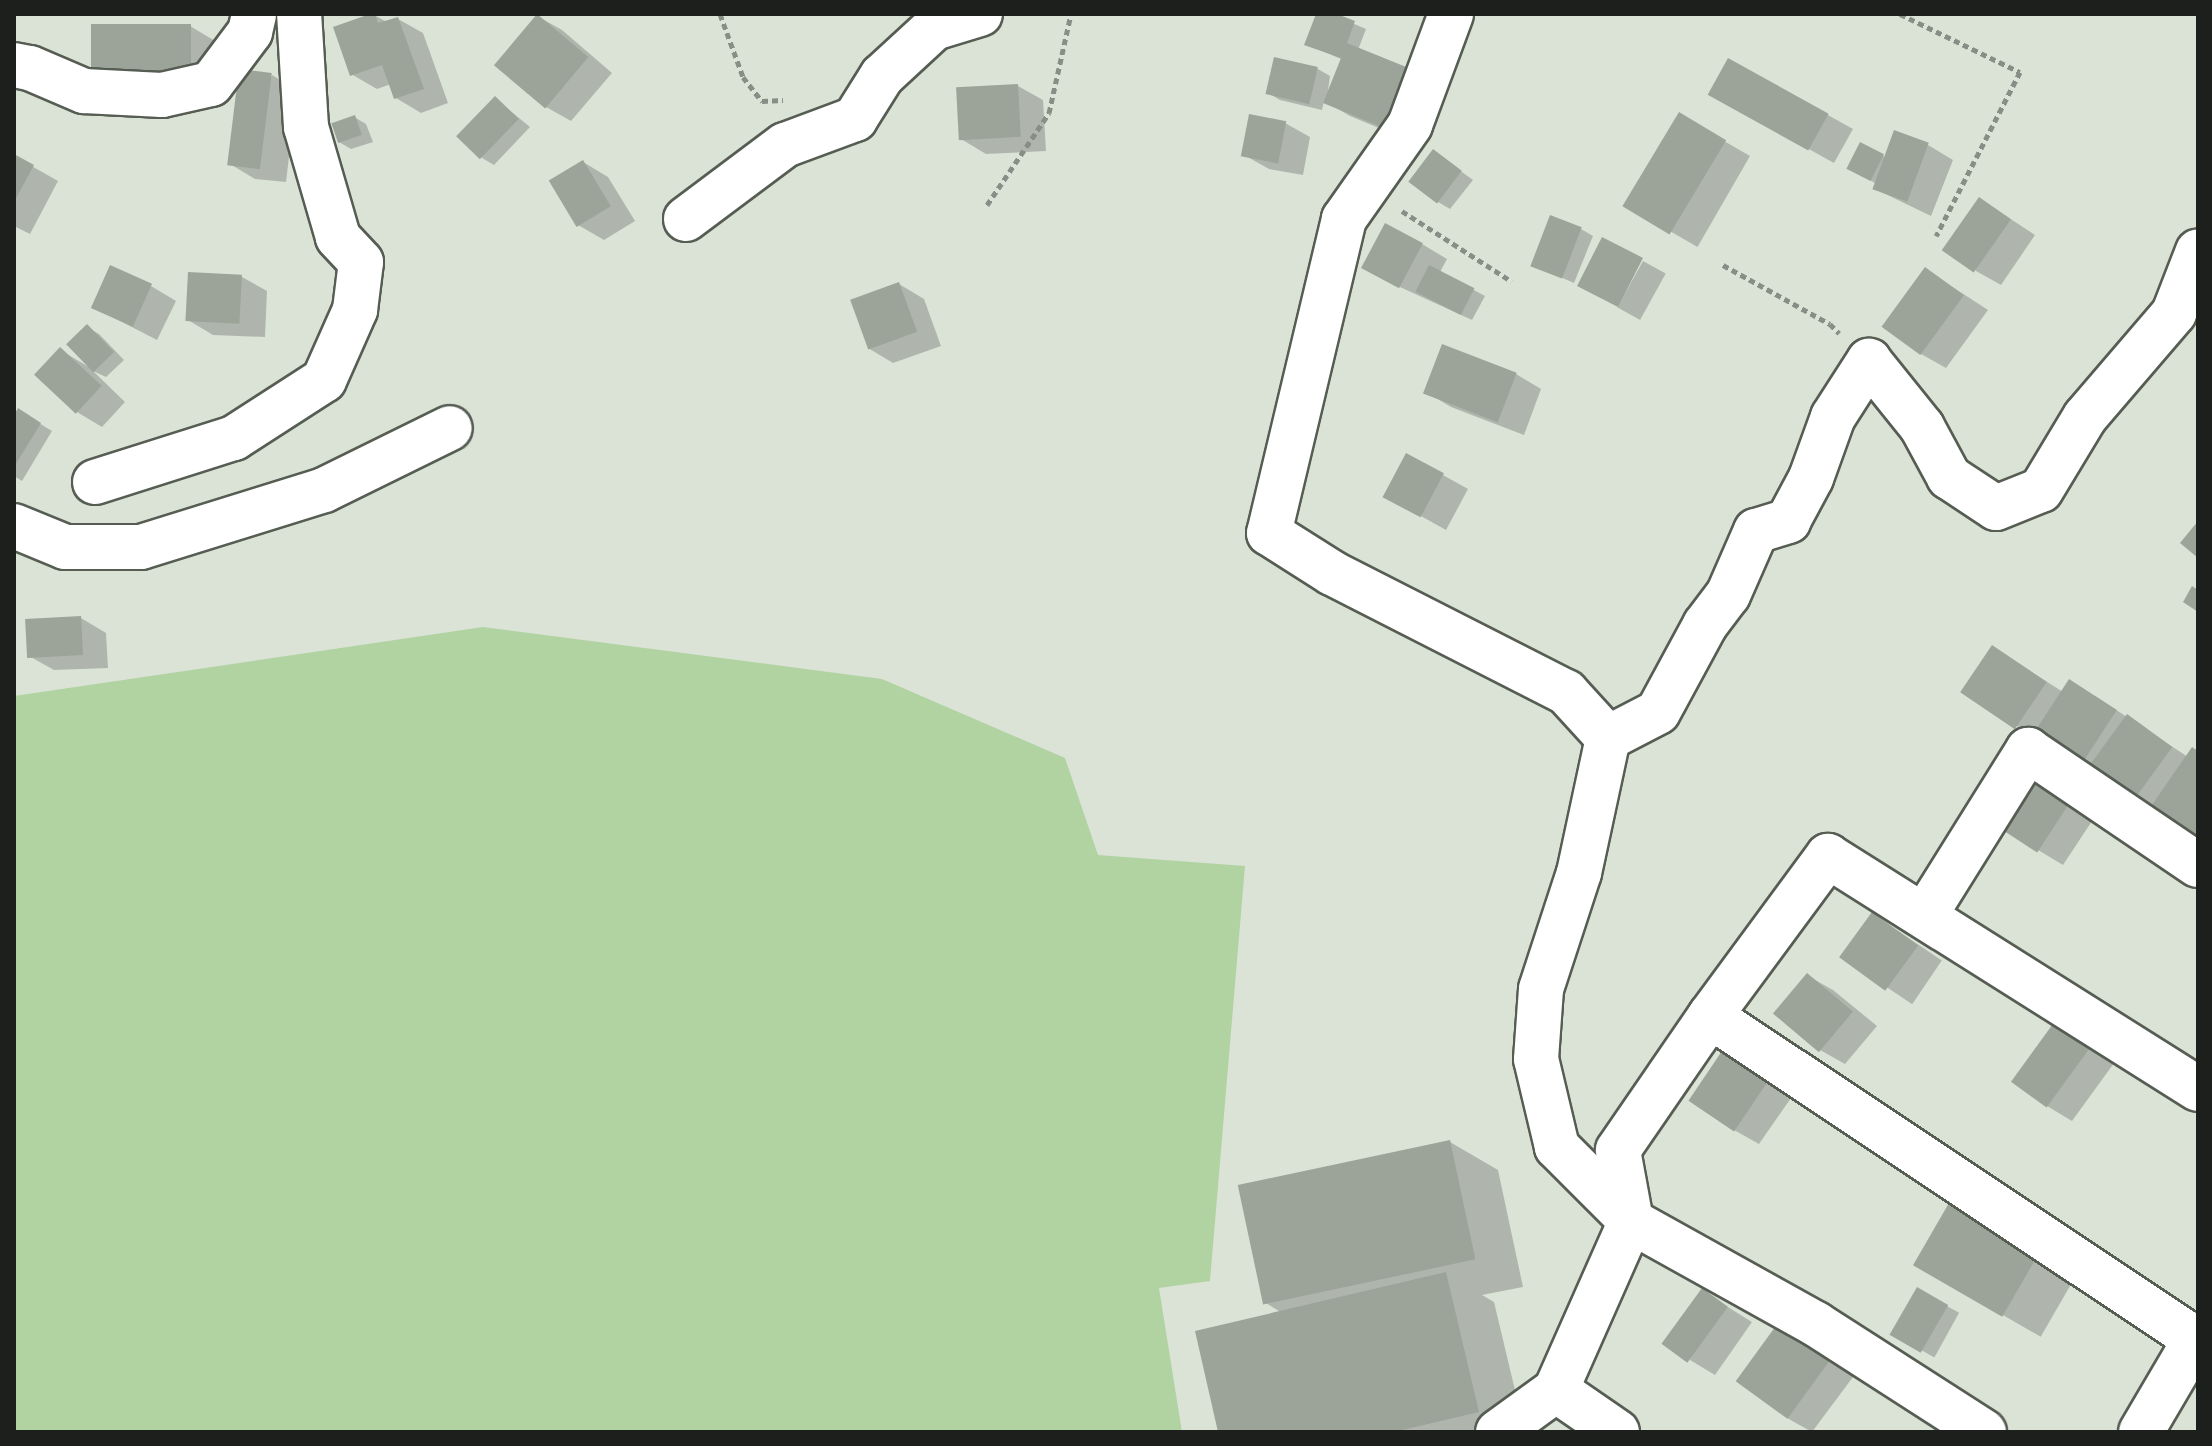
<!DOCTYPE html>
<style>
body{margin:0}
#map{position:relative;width:2212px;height:1446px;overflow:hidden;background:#dbe3d7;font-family:Montserrat,sans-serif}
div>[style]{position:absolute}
.green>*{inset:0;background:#b1d3a2}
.shadow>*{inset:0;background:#0003;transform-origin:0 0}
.building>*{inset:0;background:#9ca499;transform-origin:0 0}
.path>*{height:5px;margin-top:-2.5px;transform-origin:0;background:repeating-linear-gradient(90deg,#888e86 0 6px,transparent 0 10px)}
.roads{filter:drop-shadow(2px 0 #565d53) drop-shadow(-2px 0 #565d53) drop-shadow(0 2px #565d53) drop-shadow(0 -2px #565d53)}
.street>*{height:44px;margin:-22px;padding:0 22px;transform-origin:22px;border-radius:22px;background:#fff}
span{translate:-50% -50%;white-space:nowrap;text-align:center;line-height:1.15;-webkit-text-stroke:8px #fff;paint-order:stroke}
.frame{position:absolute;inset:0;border:16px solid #1c1f1b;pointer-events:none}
</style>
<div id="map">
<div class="green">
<div style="clip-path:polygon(483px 627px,882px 679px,1065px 758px,1098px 855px,1245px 866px,1210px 1281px,1159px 1288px,1182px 1432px,14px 1432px,14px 696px)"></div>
</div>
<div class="shadow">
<div style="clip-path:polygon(1318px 14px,1331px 14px,1366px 29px,1358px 50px,1422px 146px,1350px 116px,1324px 101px,1322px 110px,1280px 100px,1268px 93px,1318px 69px,1330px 76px,1327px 98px,1343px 60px,1307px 44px)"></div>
<div style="clip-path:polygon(374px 15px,387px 22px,398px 19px,423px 33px,448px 103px,421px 113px,396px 98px,391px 84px,377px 89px,351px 74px)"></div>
<div style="clip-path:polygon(537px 16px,562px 30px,612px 73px,571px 121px,546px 107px)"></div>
<div style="clip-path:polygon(190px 26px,215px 41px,215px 90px,118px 91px)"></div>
<div style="clip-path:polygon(1729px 60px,1853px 129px,1834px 163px,1735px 108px)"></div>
<div style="clip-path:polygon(272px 75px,297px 90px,286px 182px,255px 179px,230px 164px)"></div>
<div style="clip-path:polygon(1018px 86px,1043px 100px,1046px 151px,986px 154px,961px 139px)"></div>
<div style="clip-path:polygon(496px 99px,530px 127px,494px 165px,482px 158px)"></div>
<div style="left:1679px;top:115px;width:82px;height:105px;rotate:30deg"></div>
<div style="clip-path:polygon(354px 117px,366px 124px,373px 142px,351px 149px,339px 142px)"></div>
<div style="clip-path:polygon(1285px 123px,1310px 137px,1303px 175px,1269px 169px,1244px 155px)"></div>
<div style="clip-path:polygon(1861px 145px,1885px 157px,1928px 145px,1953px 160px,1931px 216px,1873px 188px,1875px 183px,1861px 175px)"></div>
<div style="clip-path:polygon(1433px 151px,1473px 180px,1450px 209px,1438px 202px)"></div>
<div style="clip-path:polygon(14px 156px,58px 181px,30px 234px,14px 226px)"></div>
<div style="clip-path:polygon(583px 162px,608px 177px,635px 221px,604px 240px,578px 225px)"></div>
<div style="clip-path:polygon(1980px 199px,2035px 235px,2001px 285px,1976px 271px)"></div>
<div style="clip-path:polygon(1581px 229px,1593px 236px,1574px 283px,1533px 265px)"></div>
<div style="clip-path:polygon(1422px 244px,1447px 259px,1440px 272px,1485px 296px,1472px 320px,1389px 282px)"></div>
<div style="left:1643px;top:261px;width:26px;height:53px;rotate:29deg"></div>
<div style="clip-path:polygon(1925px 269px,1988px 310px,1946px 368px,1921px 354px)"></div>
<div style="clip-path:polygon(242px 277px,267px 291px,265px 337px,213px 335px,188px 320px)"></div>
<div style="clip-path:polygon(899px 284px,924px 299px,941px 346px,893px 363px,868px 348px)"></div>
<div style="clip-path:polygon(151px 286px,176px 301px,157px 340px,91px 306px)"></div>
<div style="clip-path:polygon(87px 327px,99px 334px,124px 360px,106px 377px,93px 371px,125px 402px,102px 427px,77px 412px,60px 350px,89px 367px)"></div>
<div style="clip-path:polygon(1516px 374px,1541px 389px,1524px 435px,1451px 407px,1426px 392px)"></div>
<div style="clip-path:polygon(19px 411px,52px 431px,22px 481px,14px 476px,14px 419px)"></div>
<div style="clip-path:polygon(1443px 475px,1468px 489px,1446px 530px,1410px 510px)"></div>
<div style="clip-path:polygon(81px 618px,106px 633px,108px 668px,54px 670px,29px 656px)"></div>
<div style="clip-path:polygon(1992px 647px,2063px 692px,2095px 696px,2188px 757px,2198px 753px,2198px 849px,2017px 726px)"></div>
<div style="clip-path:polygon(2028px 778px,2094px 818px,2063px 865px,2038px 850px)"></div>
<div style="left:1873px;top:914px;width:83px;height:53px;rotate:34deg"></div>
<div style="clip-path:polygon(1808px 976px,1833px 990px,1877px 1026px,1845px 1064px,1820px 1050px,1776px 1014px)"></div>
<div style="clip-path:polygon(2059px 1020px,2117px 1059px,2072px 1121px,2047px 1106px)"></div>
<div style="clip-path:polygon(1723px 1054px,1791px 1098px,1759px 1144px,1734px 1130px)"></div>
<div style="clip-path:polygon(1450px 1142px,1498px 1170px,1523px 1287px,1482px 1295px,1494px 1302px,1525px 1432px,1220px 1432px,1282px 1313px,1266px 1303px)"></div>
<div style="left:1954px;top:1199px;width:144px;height:76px;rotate:30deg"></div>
<div style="left:1918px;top:1290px;width:47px;height:51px;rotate:29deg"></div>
<div style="clip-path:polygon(1702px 1291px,1752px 1322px,1715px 1375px,1690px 1360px)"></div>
<div style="clip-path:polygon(1804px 1340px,1853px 1377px,1812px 1432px,1787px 1418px)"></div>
</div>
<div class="building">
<div style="clip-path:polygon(370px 14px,375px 14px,378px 23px,398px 17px,424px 89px,394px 99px,382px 65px,350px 76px,333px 27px)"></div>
<div style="left:537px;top:14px;width:67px;height:67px;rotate:40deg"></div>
<div style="clip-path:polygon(1316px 14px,1337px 14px,1355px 21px,1347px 43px,1421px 73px,1396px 133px,1323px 103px,1341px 58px,1304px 45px)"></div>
<div style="left:91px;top:24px;width:100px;height:54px"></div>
<div style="left:1274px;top:57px;width:45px;height:38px;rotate:13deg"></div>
<div style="left:1728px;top:58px;width:115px;height:42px;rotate:29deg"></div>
<div style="left:239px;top:69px;width:33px;height:97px;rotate:7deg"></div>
<div style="left:1018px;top:84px;width:53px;height:62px;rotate:87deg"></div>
<div style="left:495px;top:96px;width:33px;height:56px;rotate:44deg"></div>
<div style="left:1679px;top:112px;width:55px;height:110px;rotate:31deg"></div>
<div style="left:1249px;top:114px;width:38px;height:43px;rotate:11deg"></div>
<div style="left:355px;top:115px;width:21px;height:25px;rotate:71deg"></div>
<div style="left:1894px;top:130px;width:37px;height:63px;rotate:20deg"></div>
<div style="left:1860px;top:142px;width:27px;height:30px;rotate:27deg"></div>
<div style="left:1433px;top:149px;width:36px;height:41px;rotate:37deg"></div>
<div style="clip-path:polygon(14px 154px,34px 165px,14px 202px)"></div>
<div style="left:583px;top:160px;width:54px;height:40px;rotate:59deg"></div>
<div style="left:1979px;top:197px;width:39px;height:65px;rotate:35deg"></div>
<div style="left:1550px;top:215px;width:34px;height:55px;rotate:21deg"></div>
<div style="left:1385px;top:223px;width:43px;height:51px;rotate:28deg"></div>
<div style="left:1602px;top:237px;width:46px;height:55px;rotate:27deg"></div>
<div style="left:110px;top:265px;width:46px;height:47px;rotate:24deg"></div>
<div style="left:1429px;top:265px;width:51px;height:30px;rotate:27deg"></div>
<div style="left:1925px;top:267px;width:48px;height:74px;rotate:36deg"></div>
<div style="left:188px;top:272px;width:54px;height:49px;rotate:3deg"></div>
<div style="left:899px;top:282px;width:53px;height:52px;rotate:70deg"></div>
<div style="left:87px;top:324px;width:39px;height:29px;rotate:46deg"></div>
<div style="left:1442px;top:344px;width:80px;height:53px;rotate:21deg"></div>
<div style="left:60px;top:347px;width:57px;height:38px;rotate:43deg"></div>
<div style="clip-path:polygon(18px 408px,41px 423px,14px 467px,14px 415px)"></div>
<div style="left:1406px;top:453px;width:43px;height:50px;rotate:28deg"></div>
<div style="clip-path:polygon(2198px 521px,2198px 558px,2180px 543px)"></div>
<div style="clip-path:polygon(2192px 586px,2198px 590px,2198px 612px,2183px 602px)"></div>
<div style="left:81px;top:616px;width:39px;height:56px;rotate:87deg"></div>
<div style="left:1992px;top:645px;width:66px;height:57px;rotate:34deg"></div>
<div style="left:2069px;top:679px;width:57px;height:69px;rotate:33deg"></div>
<div style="left:2127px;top:714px;width:56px;height:65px;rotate:36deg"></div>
<div style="clip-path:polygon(2192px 747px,2198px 751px,2198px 852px,2145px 815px)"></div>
<div style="left:2028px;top:775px;width:50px;height:60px;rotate:33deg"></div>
<div style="left:1872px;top:912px;width:57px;height:56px;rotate:36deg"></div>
<div style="left:1807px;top:973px;width:60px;height:53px;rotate:40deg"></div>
<div style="left:2058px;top:1017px;width:44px;height:80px;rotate:36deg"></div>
<div style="left:1722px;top:1051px;width:55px;height:60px;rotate:34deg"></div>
<div style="left:1450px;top:1140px;width:122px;height:217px;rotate:78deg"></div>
<div style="left:1953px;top:1196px;width:103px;height:80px;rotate:30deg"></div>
<div style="clip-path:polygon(1446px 1272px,1479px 1412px,1394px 1432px,1218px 1432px,1195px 1331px)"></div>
<div style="left:1917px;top:1287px;width:36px;height:55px;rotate:30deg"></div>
<div style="left:1702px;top:1288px;width:32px;height:69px;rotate:36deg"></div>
<div style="left:1778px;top:1323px;width:64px;height:72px;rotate:36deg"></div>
</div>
<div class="path">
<div style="left:720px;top:14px;width:67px;rotate:69.9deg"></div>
<div style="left:743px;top:77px;width:31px;rotate:52deg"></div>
<div style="left:762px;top:101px;width:21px;rotate:-3deg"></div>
<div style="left:1900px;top:14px;width:133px;rotate:25.8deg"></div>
<div style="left:2020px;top:72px;width:184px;rotate:117.1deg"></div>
<div style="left:987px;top:205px;width:111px;rotate:-56deg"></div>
<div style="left:1049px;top:113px;width:101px;rotate:-77.5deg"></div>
<div style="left:1402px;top:211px;width:130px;rotate:32.7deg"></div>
<div style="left:1723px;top:265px;width:122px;rotate:28.9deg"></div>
<div style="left:1830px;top:324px;width:13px;rotate:45deg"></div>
</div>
<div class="roads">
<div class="street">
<div style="left:1451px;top:14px;width:118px;rotate:110.3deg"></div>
<div style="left:1410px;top:125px;width:115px;rotate:125.1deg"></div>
<div style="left:1344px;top:219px;width:323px;rotate:103.4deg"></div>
<div style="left:1269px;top:533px;width:75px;rotate:32.4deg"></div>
<div style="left:1332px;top:573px;width:263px;rotate:27deg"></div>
<div style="left:1566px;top:692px;width:62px;rotate:47.6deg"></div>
<div style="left:14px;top:65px;width:16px;rotate:11deg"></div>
<div style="left:30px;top:68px;width:59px;rotate:23.1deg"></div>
<div style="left:84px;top:91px;width:78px;rotate:2.9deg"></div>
<div style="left:162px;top:95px;width:50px;rotate:-12.7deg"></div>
<div style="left:211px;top:84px;width:65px;rotate:-53.1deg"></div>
<div style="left:250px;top:32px;width:18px;rotate:-77deg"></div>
<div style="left:686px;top:219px;width:124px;rotate:-36.8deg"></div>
<div style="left:785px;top:145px;width:75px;rotate:-20.4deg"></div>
<div style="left:855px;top:119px;width:51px;rotate:-57.9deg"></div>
<div style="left:882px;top:76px;width:71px;rotate:-42.7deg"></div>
<div style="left:934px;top:28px;width:48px;rotate:-16.9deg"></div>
<div style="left:95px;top:482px;width:146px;rotate:-17.6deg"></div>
<div style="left:234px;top:438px;width:107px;rotate:-32.8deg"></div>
<div style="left:324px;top:380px;width:77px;rotate:-66.1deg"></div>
<div style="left:355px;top:310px;width:48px;rotate:-82.9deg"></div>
<div style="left:361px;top:262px;width:34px;rotate:-133deg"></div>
<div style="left:338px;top:237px;width:115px;rotate:-106.2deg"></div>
<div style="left:306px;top:127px;width:113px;rotate:-93.5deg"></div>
<div style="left:14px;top:526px;width:55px;rotate:22.4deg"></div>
<div style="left:65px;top:547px;width:76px"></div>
<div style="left:141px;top:547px;width:192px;rotate:-17.3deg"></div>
<div style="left:324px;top:490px;width:140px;rotate:-26.2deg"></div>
<div style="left:1925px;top:915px;width:195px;rotate:-58deg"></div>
<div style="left:2028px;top:750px;width:205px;rotate:34.1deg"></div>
<div style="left:1710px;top:1016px;width:583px;rotate:33.66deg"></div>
<div style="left:1556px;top:1390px;width:74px;rotate:34.5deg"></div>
<div style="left:1498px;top:1432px;width:72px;rotate:-35.9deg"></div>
<div style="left:1556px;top:1390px;width:185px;rotate:-66.1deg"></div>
<div style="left:1631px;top:1221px;width:72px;rotate:-100.4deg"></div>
<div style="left:1618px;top:1150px;width:163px;rotate:-55.5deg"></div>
<div style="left:1710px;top:1016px;width:199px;rotate:-53.6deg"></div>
<div style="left:1828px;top:856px;width:437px;rotate:32.2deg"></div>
<div style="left:1984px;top:1432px;width:200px;rotate:-147.3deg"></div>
<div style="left:1816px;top:1324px;width:212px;rotate:-150.9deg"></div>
<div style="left:1631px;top:1221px;width:105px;rotate:-135deg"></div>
<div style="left:1557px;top:1147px;width:90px;rotate:-103.4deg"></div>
<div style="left:1536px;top:1059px;width:70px;rotate:-85.9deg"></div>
<div style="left:1541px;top:989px;width:122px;rotate:-71.9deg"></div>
<div style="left:1579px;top:873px;width:138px;rotate:-77.9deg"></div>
<div style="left:1608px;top:738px;width:56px;rotate:-27.5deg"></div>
<div style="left:1658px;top:712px;width:99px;rotate:-61.6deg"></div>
<div style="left:1705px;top:625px;width:38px;rotate:-53deg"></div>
<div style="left:1728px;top:595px;width:70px;rotate:-66.4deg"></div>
<div style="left:1756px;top:531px;width:34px;rotate:-17deg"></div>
<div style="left:1788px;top:521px;width:49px;rotate:-61.9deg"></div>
<div style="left:1811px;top:478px;width:65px;rotate:-70.2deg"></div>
<div style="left:1833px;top:417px;width:67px;rotate:-57.3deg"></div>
<div style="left:1869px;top:361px;width:85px;rotate:51.2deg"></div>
<div style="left:1922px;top:427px;width:57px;rotate:61.6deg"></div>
<div style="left:1949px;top:477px;width:56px;rotate:33.4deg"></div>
<div style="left:1996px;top:508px;width:48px;rotate:-21.8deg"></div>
<div style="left:2041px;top:490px;width:85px;rotate:-58.9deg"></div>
<div style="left:2085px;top:417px;width:137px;rotate:-49.4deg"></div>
<div style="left:2174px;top:313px;width:66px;rotate:-68.8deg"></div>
<div style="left:2141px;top:1432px;width:113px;rotate:-59.6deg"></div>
</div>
</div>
<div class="frame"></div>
</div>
